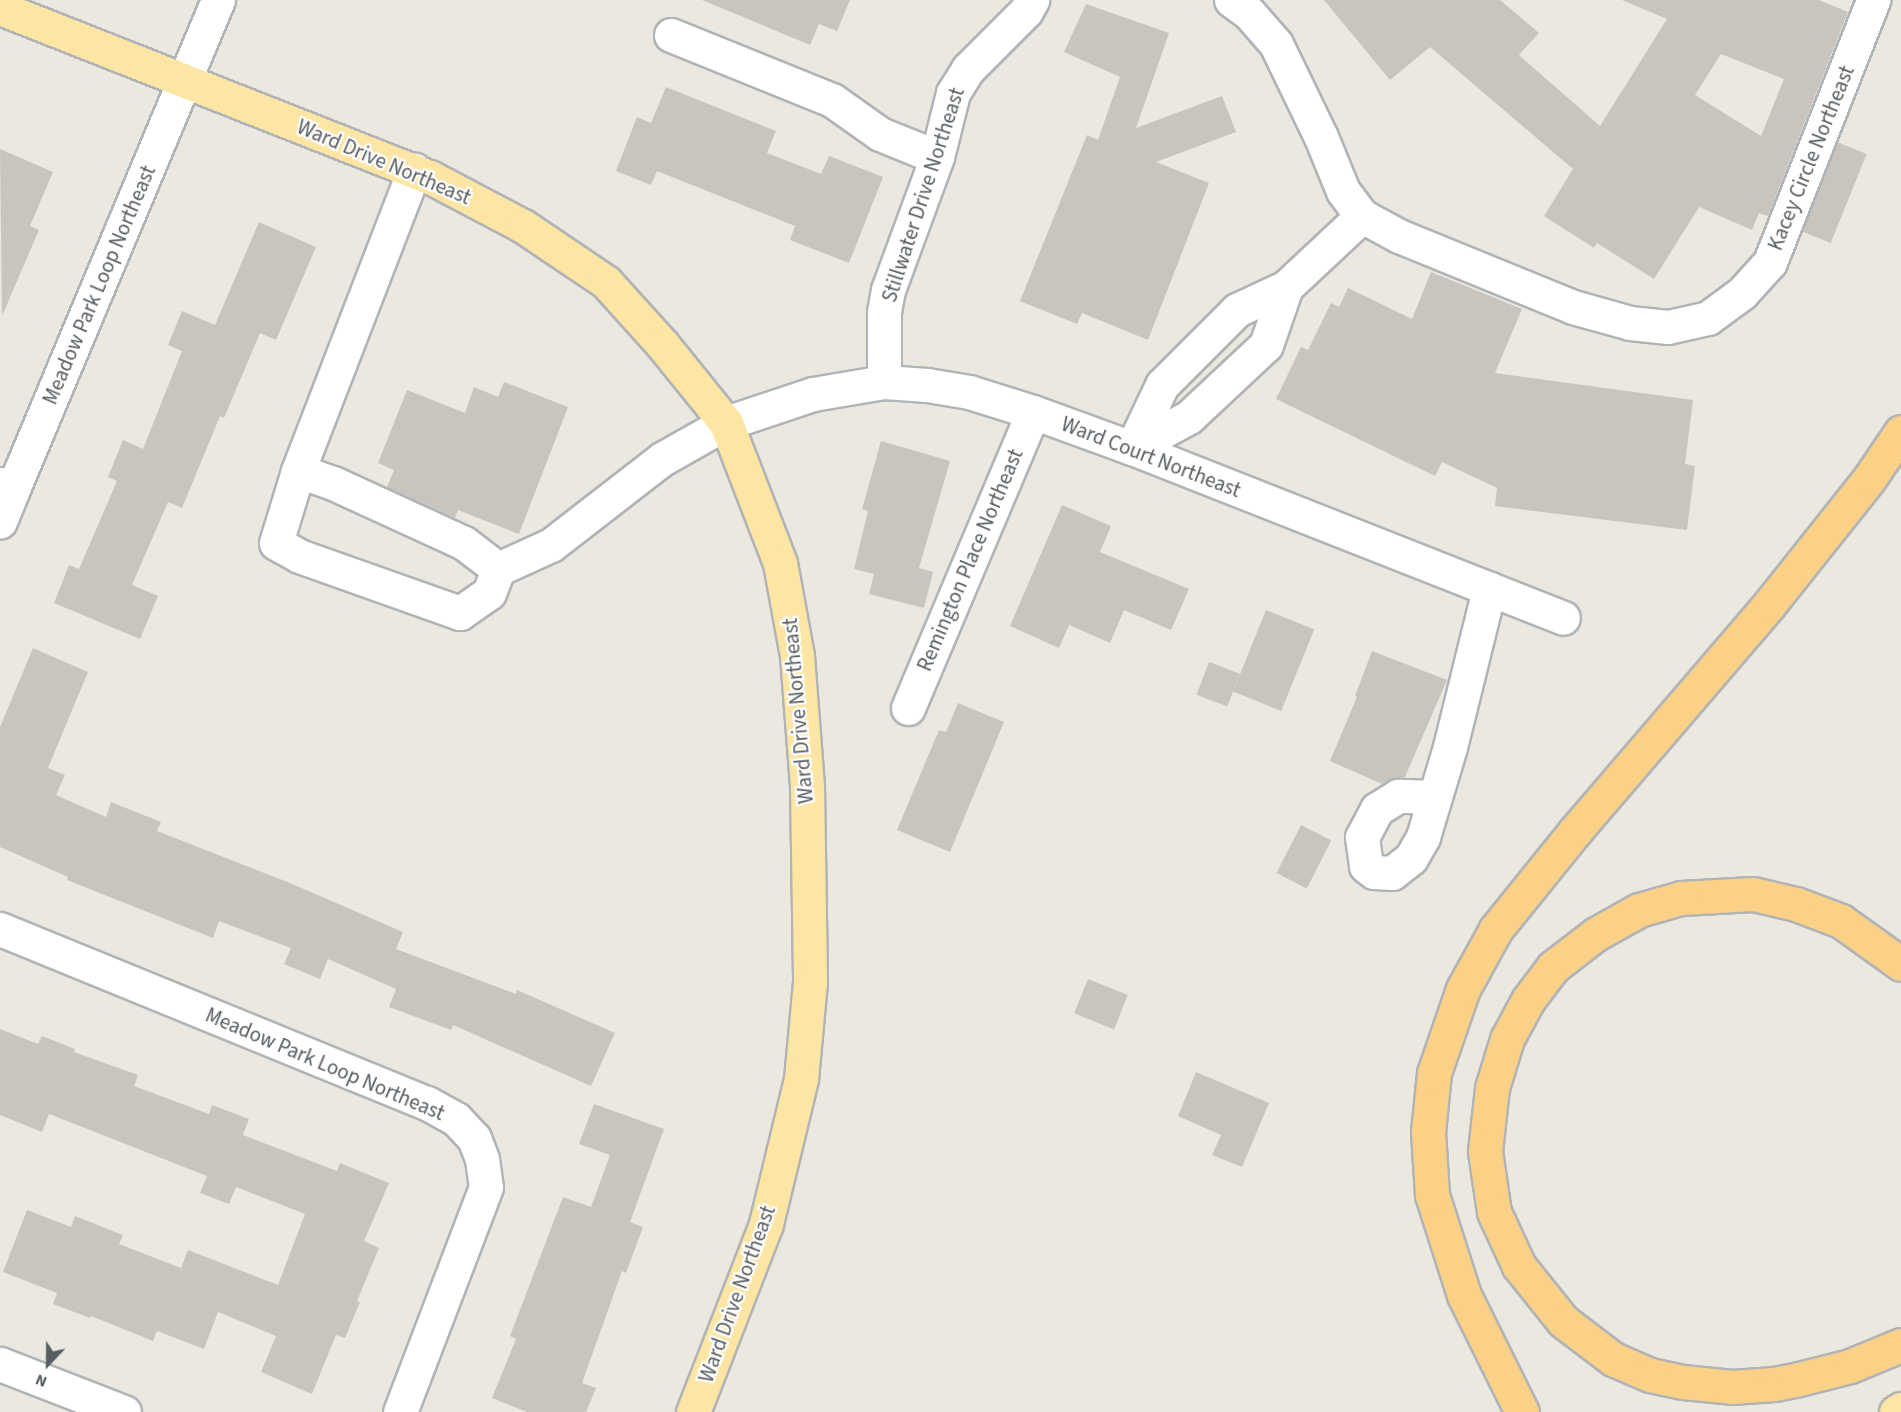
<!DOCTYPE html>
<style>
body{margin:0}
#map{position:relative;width:1901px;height:1412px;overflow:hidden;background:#ebe8e0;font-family:"Source Sans 3",sans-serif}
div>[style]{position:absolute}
.building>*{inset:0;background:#c8c5bf;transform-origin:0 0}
.roads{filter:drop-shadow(2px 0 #b1b4b7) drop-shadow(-2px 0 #b1b4b7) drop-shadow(0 2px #b1b4b7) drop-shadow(0 -2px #b1b4b7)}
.minor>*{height:33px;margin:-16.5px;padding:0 16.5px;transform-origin:16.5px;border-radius:16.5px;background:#fff}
.major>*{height:33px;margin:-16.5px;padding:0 16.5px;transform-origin:16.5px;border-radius:16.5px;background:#fde5a3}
.highway>*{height:33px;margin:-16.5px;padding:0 16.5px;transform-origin:16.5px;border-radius:16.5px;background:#fbd187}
span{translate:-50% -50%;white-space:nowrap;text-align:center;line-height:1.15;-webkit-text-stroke:4.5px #fff;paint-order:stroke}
.street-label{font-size:21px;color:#585d61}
.north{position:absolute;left:18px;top:1334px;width:60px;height:60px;-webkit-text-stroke:4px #fff;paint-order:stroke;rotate:202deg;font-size:16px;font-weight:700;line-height:24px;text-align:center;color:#585d61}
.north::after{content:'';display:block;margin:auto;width:21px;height:27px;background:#585d61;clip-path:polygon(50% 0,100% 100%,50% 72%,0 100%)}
</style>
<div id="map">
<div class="building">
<div style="clip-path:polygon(702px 0,850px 0,837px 31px,819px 24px,810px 45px)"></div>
<div style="clip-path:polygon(evenodd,1324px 0,1500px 0,1539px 33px,1519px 55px,1600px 126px,1667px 19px,1622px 0,1819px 0,1848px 12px,1768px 216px,1759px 213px,1752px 230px,1699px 207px,1654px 279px,1597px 243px,1594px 248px,1544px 216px,1573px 169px,1430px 47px,1390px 80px,1324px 0,1721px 54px,1784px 79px,1761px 136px,1695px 95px,1721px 54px)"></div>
<div style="clip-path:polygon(1086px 4px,1169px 33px,1136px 128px,1222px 96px,1236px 132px,1156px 162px,1209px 183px,1148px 340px,1082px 313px,1077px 324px,1020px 301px,1087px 135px,1098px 140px,1120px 77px,1064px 52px)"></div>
<div style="clip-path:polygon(666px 87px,776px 131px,767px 153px,821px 174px,829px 156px,883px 177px,849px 263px,790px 240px,795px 226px,657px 171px,651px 185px,616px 171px,637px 117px,651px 123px)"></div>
<div style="left:1837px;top:142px;width:32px;height:96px;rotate:22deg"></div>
<div style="clip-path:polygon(0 149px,53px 172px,30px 226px,39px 230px,2px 316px)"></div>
<div style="clip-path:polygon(259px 222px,316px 247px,276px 340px,260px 333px,224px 418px,220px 416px,182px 508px,168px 502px,132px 585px,158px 596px,140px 639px,54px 603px,69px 565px,79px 569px,117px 481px,108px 477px,123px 440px,143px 449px,182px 351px,168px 345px,182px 311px,215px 325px)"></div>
<div style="clip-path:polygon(1431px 272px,1522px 309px,1495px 373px,1693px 400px,1685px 464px,1695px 466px,1687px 530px,1495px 506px,1497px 488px,1442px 462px,1435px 476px,1276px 399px,1301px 347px,1308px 350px,1331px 303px,1339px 307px,1348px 288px,1412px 319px)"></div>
<div style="clip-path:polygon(504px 382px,568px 407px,519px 534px,458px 510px,455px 518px,387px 487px,394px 470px,378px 463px,407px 390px,465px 413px,474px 387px,498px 397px)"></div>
<div style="clip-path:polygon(881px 441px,950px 461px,919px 568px,933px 572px,924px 608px,869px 594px,874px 574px,854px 569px,868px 511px,862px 509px)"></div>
<div style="clip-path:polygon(1062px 505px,1111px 526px,1100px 552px,1189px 589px,1171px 630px,1124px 610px,1110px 643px,1069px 625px,1059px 648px,1010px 626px)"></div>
<div style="left:1266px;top:610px;width:52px;height:88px;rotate:22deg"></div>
<div style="clip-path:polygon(33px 648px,88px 672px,48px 768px,65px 775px,56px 795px,106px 817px,111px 802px,161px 822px,157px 831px,290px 883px,403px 932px,396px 949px,516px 994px,517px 990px,615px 1033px,591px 1086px,453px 1025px,451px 1030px,389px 1007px,396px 989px,328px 959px,320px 979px,284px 964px,291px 948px,219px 921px,213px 938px,67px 880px,68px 877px,0 847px,0 727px)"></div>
<div style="clip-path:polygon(1372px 651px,1447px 680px,1405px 777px,1389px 780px,1382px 784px,1330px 761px,1357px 697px,1355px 696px)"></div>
<div style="left:1209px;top:662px;width:33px;height:35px;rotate:21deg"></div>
<div style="clip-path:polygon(958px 703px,1004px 722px,950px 852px,897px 830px,939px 730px,946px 732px)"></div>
<div style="left:1301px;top:825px;width:34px;height:54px;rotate:27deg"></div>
<div style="left:1088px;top:979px;width:43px;height:37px;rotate:22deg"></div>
<div style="clip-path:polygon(0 1029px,38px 1044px,42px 1036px,75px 1049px,74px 1052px,138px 1075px,134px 1086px,209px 1114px,212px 1105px,249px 1119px,243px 1135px,337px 1171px,340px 1163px,389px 1183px,364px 1241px,379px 1248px,357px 1301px,360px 1302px,345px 1338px,336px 1335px,312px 1394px,261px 1372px,276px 1336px,218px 1312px,204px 1349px,157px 1331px,153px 1341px,91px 1316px,90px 1318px,53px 1304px,57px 1293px,3px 1272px,27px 1210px,71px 1227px,75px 1216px,123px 1235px,119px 1244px,181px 1268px,188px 1250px,278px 1285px,305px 1214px,236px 1187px,229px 1204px,200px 1193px,207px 1176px,49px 1114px,42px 1132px,0 1115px)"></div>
<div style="clip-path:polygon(1196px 1072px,1269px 1103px,1242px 1167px,1212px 1155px,1221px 1135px,1178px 1116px)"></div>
<div style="clip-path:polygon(594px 1104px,664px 1129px,630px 1222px,643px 1227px,626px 1273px,622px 1271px,582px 1383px,596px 1388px,586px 1412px,527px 1412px,492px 1398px,516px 1339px,510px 1336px,563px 1197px,591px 1207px,610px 1155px,579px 1144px)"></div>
</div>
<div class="roads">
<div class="minor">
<div style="left:1231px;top:0;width:22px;rotate:36deg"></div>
<div style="left:1249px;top:13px;width:41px;rotate:48.9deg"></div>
<div style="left:1276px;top:44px;width:103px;rotate:64.2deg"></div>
<div style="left:1321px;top:137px;width:58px;rotate:67.8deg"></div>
<div style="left:1343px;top:191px;width:31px;rotate:53deg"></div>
<div style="left:1362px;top:216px;width:42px;rotate:28.4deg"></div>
<div style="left:1399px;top:236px;width:188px;rotate:22.2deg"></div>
<div style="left:1573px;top:307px;width:59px;rotate:15.7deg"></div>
<div style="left:1630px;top:323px;width:38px;rotate:6deg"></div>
<div style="left:1668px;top:327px;width:41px;rotate:-12.7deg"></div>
<div style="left:1708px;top:318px;width:42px;rotate:-36.3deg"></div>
<div style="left:1742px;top:293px;width:42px;rotate:-47.9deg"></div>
<div style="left:1770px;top:262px;width:282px;rotate:-68.5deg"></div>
<div style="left:671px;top:35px;width:174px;rotate:22deg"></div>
<div style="left:832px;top:100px;width:59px;rotate:35.3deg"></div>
<div style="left:880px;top:134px;width:61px;rotate:22deg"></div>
<div style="left:884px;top:382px;width:70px;rotate:-90deg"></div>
<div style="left:884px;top:312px;width:22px;rotate:-80deg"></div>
<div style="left:888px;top:290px;width:142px;rotate:-69.8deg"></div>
<div style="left:937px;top:157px;width:66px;rotate:-76deg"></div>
<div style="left:953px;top:93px;width:28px;rotate:-58deg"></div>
<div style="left:968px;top:69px;width:82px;rotate:-45deg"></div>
<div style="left:1026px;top:11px;width:13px;rotate:-61deg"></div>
<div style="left:1132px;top:448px;width:70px;rotate:-64.5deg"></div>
<div style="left:1162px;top:385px;width:106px;rotate:-45deg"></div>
<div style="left:1237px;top:310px;width:54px;rotate:-25.1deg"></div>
<div style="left:1286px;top:287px;width:104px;rotate:-43.1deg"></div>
<div style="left:1132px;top:448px;width:65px;rotate:-28.5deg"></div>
<div style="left:1189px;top:417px;width:105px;rotate:-43.1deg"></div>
<div style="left:1266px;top:345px;width:61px;rotate:-71deg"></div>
<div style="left:298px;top:471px;width:323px;rotate:-68.9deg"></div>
<div style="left:0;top:484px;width:14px;rotate:21deg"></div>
<div style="left:13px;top:489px;width:35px;rotate:112deg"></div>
<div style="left:13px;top:489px;width:530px;rotate:-67.26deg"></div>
<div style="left:498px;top:569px;width:43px;rotate:-142.6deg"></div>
<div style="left:464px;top:543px;width:144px;rotate:-155.4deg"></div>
<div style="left:333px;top:483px;width:37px;rotate:-161deg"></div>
<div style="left:298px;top:471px;width:75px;rotate:107deg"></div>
<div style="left:276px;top:543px;width:26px;rotate:29deg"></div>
<div style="left:299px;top:556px;width:171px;rotate:19.5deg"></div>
<div style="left:460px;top:613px;width:35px;rotate:-35deg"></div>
<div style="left:489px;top:593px;width:26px;rotate:-69deg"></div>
<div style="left:498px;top:569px;width:58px;rotate:-24.4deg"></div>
<div style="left:551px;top:545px;width:140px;rotate:-37.8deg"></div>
<div style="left:662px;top:459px;width:73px;rotate:-29.4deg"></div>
<div style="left:726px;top:423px;width:92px;rotate:-18.4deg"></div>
<div style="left:813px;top:394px;width:72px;rotate:-9.6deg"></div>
<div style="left:884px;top:382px;width:43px;rotate:4deg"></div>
<div style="left:927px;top:385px;width:43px;rotate:9.5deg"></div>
<div style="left:969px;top:392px;width:67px;rotate:17.4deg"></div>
<div style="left:1033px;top:412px;width:105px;rotate:20deg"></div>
<div style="left:1132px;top:448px;width:463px;rotate:21.5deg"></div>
<div style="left:908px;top:708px;width:321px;rotate:-67.1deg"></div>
<div style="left:1435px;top:797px;width:37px;rotate:-178deg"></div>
<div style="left:1398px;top:796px;width:25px;rotate:148deg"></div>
<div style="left:1377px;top:809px;width:32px;rotate:118deg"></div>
<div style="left:1362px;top:837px;width:29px;rotate:82deg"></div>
<div style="left:1366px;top:866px;width:10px;rotate:37deg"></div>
<div style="left:1374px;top:872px;width:18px;rotate:3deg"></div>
<div style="left:1392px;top:873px;width:24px;rotate:-38deg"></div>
<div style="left:1411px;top:858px;width:24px;rotate:-60deg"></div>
<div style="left:1423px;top:837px;width:94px;rotate:-73.3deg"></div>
<div style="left:1450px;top:747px;width:163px;rotate:-76.1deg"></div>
<div style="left:0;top:929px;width:461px;rotate:22.2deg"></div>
<div style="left:427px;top:1103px;width:33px;rotate:29deg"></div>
<div style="left:456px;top:1119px;width:26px;rotate:47deg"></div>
<div style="left:474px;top:1138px;width:22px;rotate:69deg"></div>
<div style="left:482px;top:1159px;width:28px;rotate:82deg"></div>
<div style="left:486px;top:1187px;width:241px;rotate:110.9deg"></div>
<div style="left:0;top:1364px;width:133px;rotate:21.2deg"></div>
</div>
<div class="major">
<div style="left:0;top:8px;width:462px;rotate:21.5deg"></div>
<div style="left:430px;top:177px;width:105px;rotate:27.8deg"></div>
<div style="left:523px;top:226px;width:100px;rotate:34deg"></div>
<div style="left:606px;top:282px;width:84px;rotate:47.9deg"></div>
<div style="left:662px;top:344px;width:102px;rotate:51deg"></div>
<div style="left:726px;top:423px;width:150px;rotate:68.9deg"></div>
<div style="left:780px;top:563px;width:95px;rotate:79.6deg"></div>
<div style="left:797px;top:656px;width:130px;rotate:85.6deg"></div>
<div style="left:807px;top:786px;width:196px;rotate:89.1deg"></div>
<div style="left:810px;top:982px;width:97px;rotate:95.3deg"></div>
<div style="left:801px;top:1079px;width:149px;rotate:103.6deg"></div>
<div style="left:766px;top:1224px;width:202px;rotate:111.2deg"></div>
<div style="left:1896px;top:1412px;width:6px;rotate:-31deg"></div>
</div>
<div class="highway">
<div style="left:1901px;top:964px;width:74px;rotate:-144.4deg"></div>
<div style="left:1841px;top:921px;width:48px;rotate:-159.3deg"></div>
<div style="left:1796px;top:904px;width:44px;rotate:-166.9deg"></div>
<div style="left:1753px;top:894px;width:72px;rotate:176.8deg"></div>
<div style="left:1681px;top:898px;width:44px;rotate:164.1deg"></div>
<div style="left:1639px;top:910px;width:49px;rotate:150.8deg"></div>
<div style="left:1596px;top:934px;width:54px;rotate:142.5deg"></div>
<div style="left:1553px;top:967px;width:41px;rotate:127.1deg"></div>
<div style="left:1528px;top:1000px;width:44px;rotate:118.3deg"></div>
<div style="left:1507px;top:1039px;width:51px;rotate:107deg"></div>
<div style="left:1492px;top:1088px;width:63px;rotate:96.3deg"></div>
<div style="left:1485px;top:1151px;width:62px;rotate:81.6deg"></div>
<div style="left:1494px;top:1212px;width:60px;rotate:65.2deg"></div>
<div style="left:1519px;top:1266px;width:70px;rotate:51.3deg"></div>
<div style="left:1563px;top:1321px;width:63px;rotate:37.2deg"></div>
<div style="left:1613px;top:1359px;width:40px;rotate:23.4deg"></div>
<div style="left:1650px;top:1375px;width:34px;rotate:12deg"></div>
<div style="left:1683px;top:1382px;width:49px;rotate:5.8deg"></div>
<div style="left:1732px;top:1387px;width:42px;rotate:-4.1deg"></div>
<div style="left:1774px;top:1384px;width:25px;rotate:-11deg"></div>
<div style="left:1799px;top:1379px;width:53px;rotate:-14.3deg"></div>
<div style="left:1850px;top:1366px;width:55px;rotate:-22.4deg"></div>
<div style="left:1522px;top:1412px;width:131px;rotate:-116.4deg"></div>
<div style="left:1464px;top:1295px;width:105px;rotate:-107.7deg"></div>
<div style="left:1432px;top:1195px;width:63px;rotate:-93.6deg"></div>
<div style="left:1428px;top:1132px;width:59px;rotate:-84.2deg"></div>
<div style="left:1434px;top:1073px;width:89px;rotate:-71deg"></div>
<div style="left:1463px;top:989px;width:68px;rotate:-61.2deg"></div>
<div style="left:1496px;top:929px;width:127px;rotate:-51.1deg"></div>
<div style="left:1576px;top:830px;width:295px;rotate:-49.4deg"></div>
<div style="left:1768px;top:606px;width:162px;rotate:-51.5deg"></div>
<div style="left:1869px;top:479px;width:57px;rotate:-55.8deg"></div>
</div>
</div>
<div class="street-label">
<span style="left:1811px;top:158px;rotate:-68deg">Kacey Circle Northeast</span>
<span style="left:384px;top:162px;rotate:23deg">Ward Drive Northeast</span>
<span style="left:923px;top:195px;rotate:-72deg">Stillwater Drive Northeast</span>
<span style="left:99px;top:285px;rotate:-67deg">Meadow Park Loop Northeast</span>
<span style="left:1151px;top:457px;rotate:21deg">Ward Court Northeast</span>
<span style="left:970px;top:560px;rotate:-67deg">Remington Place Northeast</span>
<span style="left:798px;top:711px;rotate:-95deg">Ward Drive Northeast</span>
<span style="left:325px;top:1064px;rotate:23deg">Meadow Park Loop Northeast</span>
<span style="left:737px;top:1294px;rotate:-70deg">Ward Drive Northeast</span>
</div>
<div class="north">N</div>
</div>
